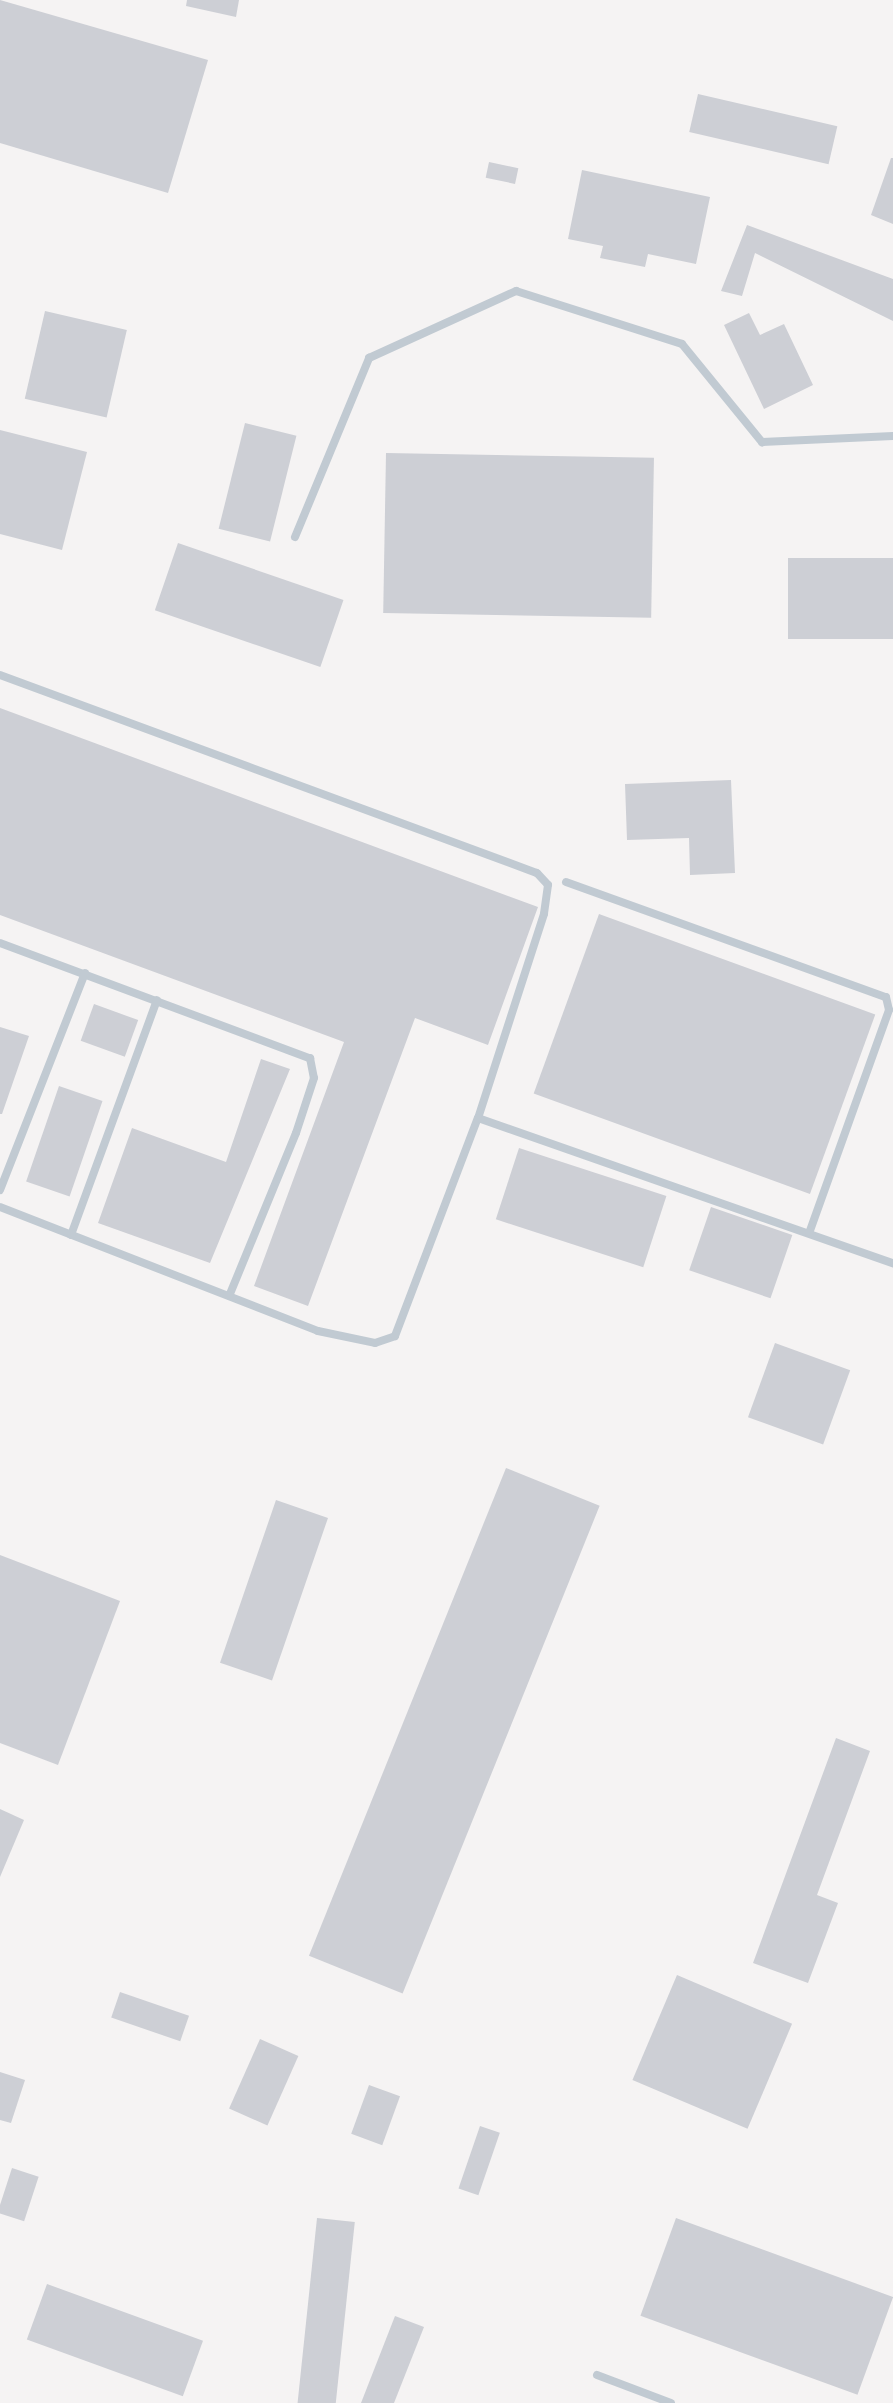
<!DOCTYPE html>
<style>
body{margin:0}
#map{position:relative;width:893px;height:2403px;overflow:hidden;background:#f5f3f3;font-family:"Fira Sans Condensed",sans-serif}
div>[style]{position:absolute}
.building>*{inset:0;background:#cdcfd5;transform-origin:0 0}
.service>*{height:8px;margin:-4px;padding:0 4px;transform-origin:4px;border-radius:4px;background:#c1cad2}
span{translate:-50% -50%;white-space:nowrap;text-align:center;line-height:1.15;-webkit-text-stroke:6px #fff;paint-order:stroke}
</style>
<div id="map">
<div class="building">
<div style="clip-path:polygon(0 0,208px 60px,168px 193px,0 143px)"></div>
<div style="clip-path:polygon(187px 0,239px 0,236px 17px,186px 6px)"></div>
<div style="left:698px;top:94px;width:143px;height:39px;rotate:13deg"></div>
<div style="clip-path:polygon(891px 158px,893px 158px,893px 224px,871px 215px)"></div>
<div style="left:489px;top:162px;width:30px;height:16px;rotate:12deg"></div>
<div style="clip-path:polygon(582px 170px,710px 197px,696px 264px,648px 254px,645px 267px,600px 258px,603px 246px,568px 239px)"></div>
<div style="clip-path:polygon(747px 225px,893px 279px,893px 321px,755px 253px,742px 296px,721px 291px)"></div>
<div style="left:45px;top:311px;width:84px;height:90px;rotate:13deg"></div>
<div style="clip-path:polygon(749px 313px,760px 335px,784px 324px,813px 385px,764px 409px,724px 325px)"></div>
<div style="left:245px;top:423px;width:53px;height:109px;rotate:14deg"></div>
<div style="clip-path:polygon(0 430px,87px 452px,62px 550px,0 534px)"></div>
<div style="left:386px;top:453px;width:268px;height:160px;rotate:1deg"></div>
<div style="left:178px;top:543px;width:175px;height:71px;rotate:19deg"></div>
<div style="left:893px;top:558px;width:81px;height:105px;rotate:90deg"></div>
<div style="clip-path:polygon(0 708px,538px 907px,488px 1045px,415px 1018px,308px 1306px,254px 1286px,344px 1042px,0 915px)"></div>
<div style="clip-path:polygon(731px 780px,735px 873px,690px 875px,689px 838px,627px 840px,625px 784px)"></div>
<div style="left:599px;top:914px;width:294px;height:191px;rotate:20deg"></div>
<div style="left:94px;top:1004px;width:47px;height:39px;rotate:20deg"></div>
<div style="clip-path:polygon(0 1027px,29px 1036px,2px 1114px,0 1114px)"></div>
<div style="clip-path:polygon(261px 1059px,290px 1069px,210px 1263px,98px 1223px,132px 1128px,226px 1162px)"></div>
<div style="left:59px;top:1086px;width:46px;height:101px;rotate:19deg"></div>
<div style="left:519px;top:1148px;width:155px;height:75px;rotate:18deg"></div>
<div style="left:711px;top:1207px;width:86px;height:67px;rotate:19deg"></div>
<div style="left:775px;top:1343px;width:80px;height:79px;rotate:20deg"></div>
<div style="left:506px;top:1468px;width:101px;height:526px;rotate:22deg"></div>
<div style="left:276px;top:1500px;width:55px;height:172px;rotate:19deg"></div>
<div style="clip-path:polygon(0 1555px,120px 1601px,58px 1765px,0 1743px)"></div>
<div style="clip-path:polygon(836px 1738px,870px 1751px,817px 1895px,838px 1903px,808px 1983px,753px 1963px)"></div>
<div style="clip-path:polygon(0 1809px,24px 1820px,0 1877px)"></div>
<div style="left:677px;top:1975px;width:125px;height:114px;rotate:23deg"></div>
<div style="left:120px;top:1992px;width:73px;height:27px;rotate:19deg"></div>
<div style="left:260px;top:2039px;width:42px;height:76px;rotate:24deg"></div>
<div style="clip-path:polygon(0 2072px,25px 2080px,11px 2123px,0 2120px)"></div>
<div style="left:369px;top:2085px;width:33px;height:52px;rotate:20deg"></div>
<div style="left:480px;top:2126px;width:21px;height:66px;rotate:19deg"></div>
<div style="left:12px;top:2168px;width:28px;height:47px;rotate:18deg"></div>
<div style="left:317px;top:2218px;width:38px;height:198px;rotate:6deg"></div>
<div style="left:676px;top:2218px;width:231px;height:104px;rotate:20deg"></div>
<div style="left:47px;top:2284px;width:166px;height:59px;rotate:20deg"></div>
<div style="clip-path:polygon(395px 2316px,424px 2327px,394px 2403px,361px 2403px)"></div>
</div>
<div class="service">
<div style="left:295px;top:537px;width:194px;rotate:-67.5deg"></div>
<div style="left:369px;top:358px;width:162px;rotate:-24.5deg"></div>
<div style="left:516px;top:291px;width:174px;rotate:17.7deg"></div>
<div style="left:682px;top:344px;width:127px;rotate:50.8deg"></div>
<div style="left:762px;top:442px;width:131px;rotate:-2.6deg"></div>
<div style="left:0;top:675px;width:572px;rotate:20.24deg"></div>
<div style="left:537px;top:873px;width:16px;rotate:47deg"></div>
<div style="left:548px;top:885px;width:29px;rotate:98deg"></div>
<div style="left:544px;top:914px;width:214px;rotate:107.9deg"></div>
<div style="left:478px;top:1118px;width:440px;rotate:19.3deg"></div>
<div style="left:566px;top:882px;width:340px;rotate:19.8deg"></div>
<div style="left:886px;top:997px;width:13px;rotate:77deg"></div>
<div style="left:889px;top:1010px;width:237px;rotate:109.7deg"></div>
<div style="left:0;top:943px;width:331px;rotate:20.4deg"></div>
<div style="left:310px;top:1058px;width:20px;rotate:79deg"></div>
<div style="left:314px;top:1078px;width:58px;rotate:108.1deg"></div>
<div style="left:296px;top:1133px;width:176px;rotate:112.3deg"></div>
<div style="left:0;top:1190px;width:233px;rotate:-68.6deg"></div>
<div style="left:0;top:1207px;width:341px;rotate:21.3deg"></div>
<div style="left:318px;top:1331px;width:58px;rotate:11.9deg"></div>
<div style="left:375px;top:1343px;width:21px;rotate:-19deg"></div>
<div style="left:395px;top:1336px;width:233px;rotate:-69.2deg"></div>
<div style="left:71px;top:1235px;width:250px;rotate:-69.9deg"></div>
<div style="left:597px;top:2375px;width:79px;rotate:20.7deg"></div>
</div>
</div>
